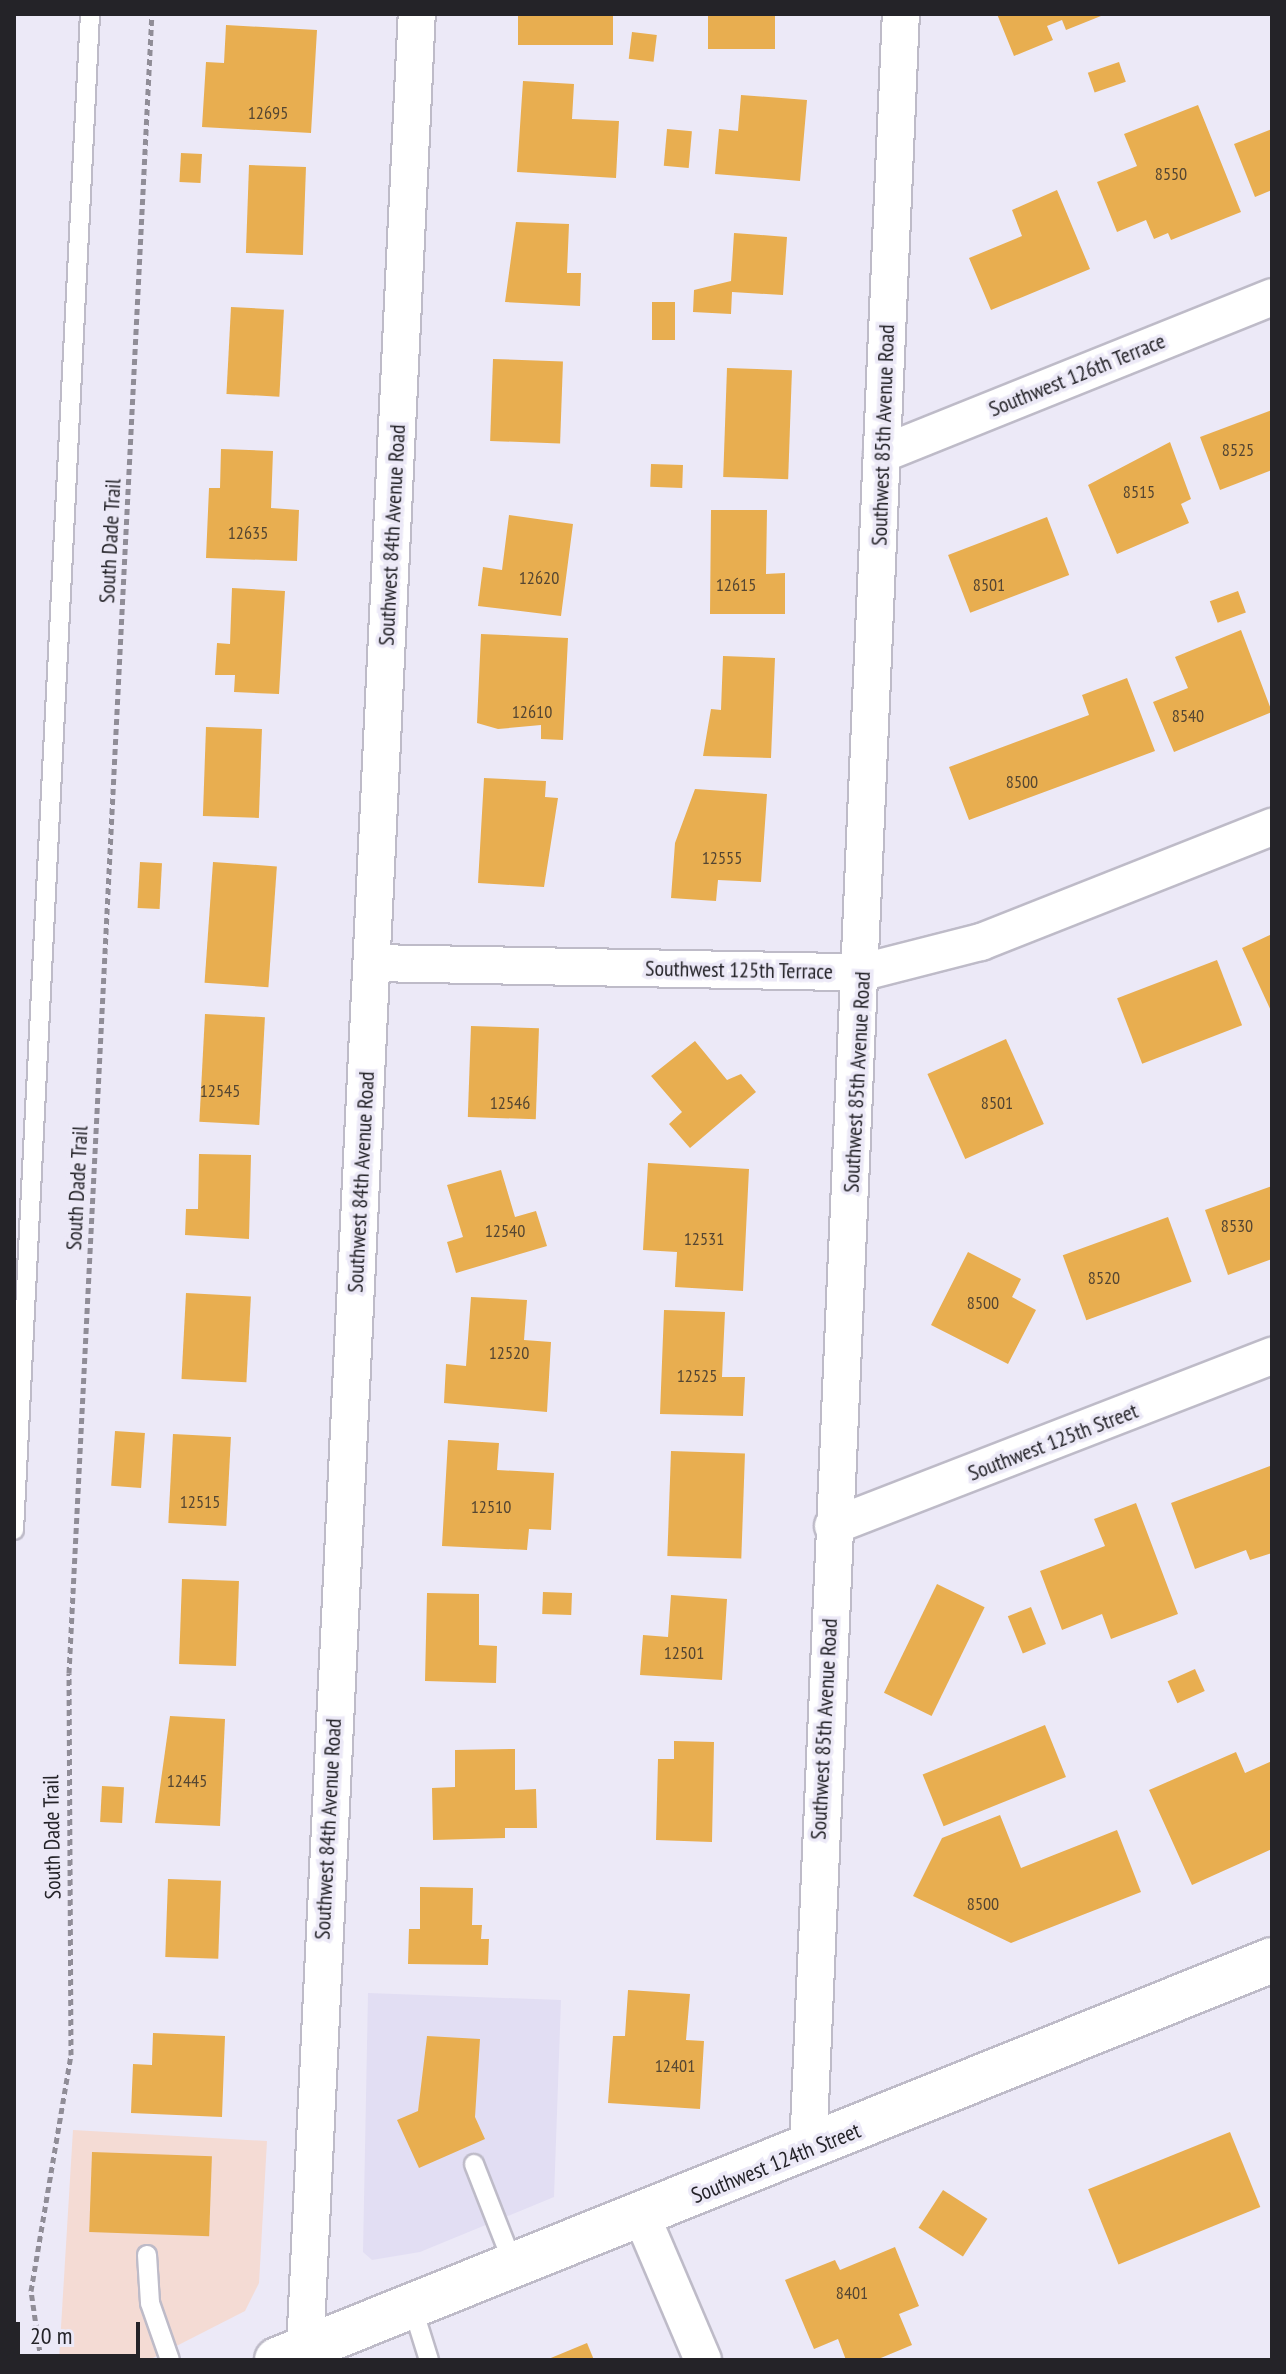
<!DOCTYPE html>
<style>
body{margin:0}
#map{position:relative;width:1286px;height:2374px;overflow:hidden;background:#ece9f7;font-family:"PT Sans Narrow",sans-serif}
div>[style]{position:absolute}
.commercial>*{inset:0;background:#f4dbd4}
.built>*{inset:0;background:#e2def3}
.building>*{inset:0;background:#e8ae50;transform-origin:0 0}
.path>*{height:5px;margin-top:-2.5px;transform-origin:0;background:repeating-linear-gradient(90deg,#908d97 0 6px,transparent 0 10px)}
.roads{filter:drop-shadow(2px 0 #bebbc8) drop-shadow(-2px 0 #bebbc8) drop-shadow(0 2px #bebbc8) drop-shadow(0 -2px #bebbc8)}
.service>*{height:18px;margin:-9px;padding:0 9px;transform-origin:9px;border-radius:9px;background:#fff}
.minor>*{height:36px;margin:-18px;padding:0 18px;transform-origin:18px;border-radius:18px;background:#fff}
.tertiary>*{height:44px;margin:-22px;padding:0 22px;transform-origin:22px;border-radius:22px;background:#fff}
span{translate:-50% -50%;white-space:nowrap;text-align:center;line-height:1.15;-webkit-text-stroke:7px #ece9f7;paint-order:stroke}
.number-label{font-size:18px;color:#554632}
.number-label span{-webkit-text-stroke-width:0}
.street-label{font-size:22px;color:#242328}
.frame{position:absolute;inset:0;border:16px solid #242328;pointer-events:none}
.scale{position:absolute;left:16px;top:2322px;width:124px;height:36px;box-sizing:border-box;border:4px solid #242328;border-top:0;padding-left:10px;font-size:24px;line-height:28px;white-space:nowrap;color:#242328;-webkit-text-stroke:6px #ece9f7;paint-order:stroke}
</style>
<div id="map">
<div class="commercial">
<div style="clip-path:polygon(73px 2130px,267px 2141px,259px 2283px,245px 2311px,149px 2360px,59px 2360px)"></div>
</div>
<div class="built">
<div style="clip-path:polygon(368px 1993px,561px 2000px,554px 2197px,420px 2252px,372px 2260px,363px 2252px)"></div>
</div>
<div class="building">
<div style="left:518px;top:14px;width:95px;height:31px"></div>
<div style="left:708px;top:14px;width:67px;height:35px"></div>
<div style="clip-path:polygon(997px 14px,1106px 14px,1066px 30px,1062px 20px,1047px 26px,1053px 40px,1014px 56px)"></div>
<div style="clip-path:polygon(226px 25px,317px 30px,311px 133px,202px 127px,206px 62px,224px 63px)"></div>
<div style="left:632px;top:32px;width:25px;height:27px;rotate:7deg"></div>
<div style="left:1119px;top:62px;width:21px;height:33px;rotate:71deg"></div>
<div style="clip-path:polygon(523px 81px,574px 84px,572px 119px,619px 121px,616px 178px,517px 172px)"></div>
<div style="clip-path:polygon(741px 95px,807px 100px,800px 181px,715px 174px,719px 129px,738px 131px)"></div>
<div style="clip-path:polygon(1198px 105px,1241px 212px,1171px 240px,1168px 233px,1154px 239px,1146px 220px,1117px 232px,1097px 182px,1137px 166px,1124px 134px)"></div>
<div style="left:667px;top:129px;width:25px;height:37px;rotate:5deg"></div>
<div style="clip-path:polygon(1272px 129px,1272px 190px,1255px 197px,1234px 144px)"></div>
<div style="left:181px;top:153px;width:21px;height:29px;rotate:3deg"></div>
<div style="left:249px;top:165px;width:57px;height:88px;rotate:2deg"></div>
<div style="clip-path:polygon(1057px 190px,1090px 269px,991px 310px,969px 258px,1022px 236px,1012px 210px)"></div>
<div style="clip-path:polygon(516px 222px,569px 224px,567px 273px,581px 273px,580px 306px,505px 302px)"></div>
<div style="clip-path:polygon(734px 233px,787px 237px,783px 295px,732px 292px,731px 314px,693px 312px,694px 290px,731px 281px)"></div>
<div style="left:675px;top:302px;width:38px;height:23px;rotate:90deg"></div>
<div style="left:231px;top:307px;width:53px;height:87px;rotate:3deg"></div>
<div style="left:493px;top:359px;width:70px;height:82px;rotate:2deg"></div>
<div style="left:727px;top:368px;width:65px;height:109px;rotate:2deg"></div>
<div style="clip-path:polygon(1272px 410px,1272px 470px,1220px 490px,1200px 437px)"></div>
<div style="clip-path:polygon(1170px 442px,1191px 499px,1181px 504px,1189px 523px,1117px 554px,1088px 485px)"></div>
<div style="clip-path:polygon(221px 449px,273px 451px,271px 508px,299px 510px,297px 561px,206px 558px,209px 488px,220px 488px)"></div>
<div style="left:683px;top:465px;width:23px;height:32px;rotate:92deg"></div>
<div style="clip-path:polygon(711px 510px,767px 510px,766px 574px,785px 573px,785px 614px,710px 614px)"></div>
<div style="clip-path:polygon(509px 515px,573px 524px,561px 616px,478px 606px,483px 567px,502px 570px)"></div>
<div style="left:1047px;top:517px;width:62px;height:106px;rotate:69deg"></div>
<div style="clip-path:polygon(232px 588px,285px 591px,279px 694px,234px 692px,235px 675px,215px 675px,217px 643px,230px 644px)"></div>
<div style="left:1238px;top:591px;width:23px;height:30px;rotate:70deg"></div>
<div style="clip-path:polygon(1241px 630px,1272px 712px,1174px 752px,1153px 702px,1188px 688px,1175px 657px)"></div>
<div style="clip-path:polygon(481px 634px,568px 638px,563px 740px,541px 739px,541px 725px,498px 729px,477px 723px)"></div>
<div style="clip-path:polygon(723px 656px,775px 658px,771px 758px,703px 756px,711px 709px,721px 710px)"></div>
<div style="clip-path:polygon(1127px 678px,1155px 751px,969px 820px,949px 767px,1089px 715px,1082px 695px)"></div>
<div style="left:206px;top:727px;width:56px;height:89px;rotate:2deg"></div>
<div style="clip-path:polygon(484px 778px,546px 781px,545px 797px,558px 798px,544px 887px,478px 883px)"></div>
<div style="clip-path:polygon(695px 789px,767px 794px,761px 882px,718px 880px,716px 901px,671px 898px,675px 843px)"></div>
<div style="left:140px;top:862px;width:22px;height:46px;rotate:3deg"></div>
<div style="left:213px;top:862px;width:64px;height:121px;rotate:4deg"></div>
<div style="clip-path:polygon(1272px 934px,1272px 1013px,1242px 948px)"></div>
<div style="left:1217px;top:960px;width:70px;height:107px;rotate:69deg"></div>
<div style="left:205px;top:1014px;width:60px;height:108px;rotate:3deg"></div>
<div style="left:471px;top:1026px;width:68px;height:91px;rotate:2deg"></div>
<div style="left:1006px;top:1039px;width:93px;height:86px;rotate:66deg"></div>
<div style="clip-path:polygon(695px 1041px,727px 1080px,741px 1074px,756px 1092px,690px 1148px,669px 1124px,682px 1112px,651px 1076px)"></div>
<div style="clip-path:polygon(199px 1154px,251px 1155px,249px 1239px,185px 1235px,186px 1209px,198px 1209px)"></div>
<div style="clip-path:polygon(648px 1163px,749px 1169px,743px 1291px,675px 1287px,677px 1252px,643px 1250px)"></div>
<div style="clip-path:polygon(501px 1170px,515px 1217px,536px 1211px,547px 1246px,456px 1273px,447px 1242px,463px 1237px,447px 1185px)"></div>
<div style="clip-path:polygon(1272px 1186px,1272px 1259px,1228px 1275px,1205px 1210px)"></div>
<div style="left:1168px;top:1217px;width:69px;height:112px;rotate:70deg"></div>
<div style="clip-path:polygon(968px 1252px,1021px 1279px,1012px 1297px,1036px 1310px,1008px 1364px,931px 1325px)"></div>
<div style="left:186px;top:1293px;width:65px;height:86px;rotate:3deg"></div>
<div style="clip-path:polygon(471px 1297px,527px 1300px,524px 1340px,551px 1342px,547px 1412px,444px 1403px,446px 1364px,466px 1366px)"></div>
<div style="clip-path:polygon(664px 1310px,725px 1312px,722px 1377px,745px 1377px,743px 1416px,660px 1414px)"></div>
<div style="left:115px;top:1431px;width:30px;height:55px;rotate:4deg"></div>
<div style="left:173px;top:1434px;width:58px;height:89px;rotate:3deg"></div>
<div style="clip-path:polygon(448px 1440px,499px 1443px,497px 1470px,554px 1473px,551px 1530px,529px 1529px,527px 1550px,442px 1546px)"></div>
<div style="left:671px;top:1451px;width:74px;height:105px;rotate:2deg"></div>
<div style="clip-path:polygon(1270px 1466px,1272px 1553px,1250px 1560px,1246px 1550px,1195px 1569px,1171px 1503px)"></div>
<div style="clip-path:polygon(1136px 1503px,1178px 1614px,1111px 1639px,1102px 1614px,1062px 1630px,1040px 1571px,1105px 1546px,1094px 1519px)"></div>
<div style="left:182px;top:1579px;width:57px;height:85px;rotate:2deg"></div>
<div style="left:937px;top:1584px;width:53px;height:121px;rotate:26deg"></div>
<div style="left:543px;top:1592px;width:29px;height:22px;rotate:2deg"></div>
<div style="clip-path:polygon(427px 1593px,479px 1594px,479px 1645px,497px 1646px,496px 1683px,425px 1681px)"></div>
<div style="clip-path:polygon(671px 1595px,727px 1599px,722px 1680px,640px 1675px,643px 1635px,668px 1637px)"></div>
<div style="left:1031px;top:1607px;width:40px;height:25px;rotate:68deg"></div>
<div style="left:1195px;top:1669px;width:24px;height:30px;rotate:66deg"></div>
<div style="clip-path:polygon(170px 1716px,225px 1719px,220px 1826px,155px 1823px)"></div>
<div style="left:1045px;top:1725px;width:56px;height:132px;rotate:68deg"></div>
<div style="clip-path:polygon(674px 1741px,714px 1742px,712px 1842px,656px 1840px,658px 1759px,674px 1759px)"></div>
<div style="clip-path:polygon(515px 1749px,515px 1790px,536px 1789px,537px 1828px,505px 1828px,505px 1838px,433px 1840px,432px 1788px,455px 1787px,455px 1750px)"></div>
<div style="clip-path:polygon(1236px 1752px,1245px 1773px,1272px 1761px,1272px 1849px,1192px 1885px,1149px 1790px)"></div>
<div style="left:102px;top:1786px;width:22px;height:36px;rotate:3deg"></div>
<div style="clip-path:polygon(1000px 1815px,1021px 1868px,1117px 1830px,1141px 1892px,1011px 1943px,913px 1896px,942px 1838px)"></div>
<div style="left:168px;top:1879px;width:53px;height:78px;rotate:2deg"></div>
<div style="clip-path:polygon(420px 1887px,473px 1888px,472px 1925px,482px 1925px,481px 1939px,489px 1939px,488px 1965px,408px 1964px,409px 1929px,420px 1929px)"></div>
<div style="clip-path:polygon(628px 1990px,690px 1994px,686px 2040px,704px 2041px,700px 2109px,608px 2103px,613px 2036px,625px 2036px)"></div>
<div style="clip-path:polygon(153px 2033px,225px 2036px,222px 2117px,131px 2113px,133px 2064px,152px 2065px)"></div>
<div style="clip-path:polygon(427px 2036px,480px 2039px,475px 2117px,485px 2139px,419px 2168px,397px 2120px,418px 2111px)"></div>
<div style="left:1230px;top:2132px;width:81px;height:153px;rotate:68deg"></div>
<div style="left:92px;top:2152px;width:120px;height:80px;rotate:2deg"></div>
<div style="left:943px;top:2190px;width:53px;height:45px;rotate:33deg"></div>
<div style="clip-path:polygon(895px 2247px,919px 2306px,899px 2314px,912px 2345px,876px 2360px,846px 2360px,838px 2339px,814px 2349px,785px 2280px,835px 2260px,840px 2270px)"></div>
<div style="clip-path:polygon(587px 2343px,594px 2360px,546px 2360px)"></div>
</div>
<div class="path">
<div style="left:41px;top:2360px;width:70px;rotate:-98.2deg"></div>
<div style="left:31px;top:2291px;width:239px;rotate:-80.4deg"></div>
<div style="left:71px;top:2055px;width:382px;rotate:-90.3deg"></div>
<div style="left:69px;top:1673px;width:1661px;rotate:-87.14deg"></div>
</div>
<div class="roads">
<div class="service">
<div style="left:14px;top:1530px;width:1518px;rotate:-87.13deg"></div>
<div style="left:474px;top:2164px;width:110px;rotate:68.6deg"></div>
<div style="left:147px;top:2255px;width:48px;rotate:86.4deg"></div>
<div style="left:150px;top:2303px;width:60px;rotate:70.7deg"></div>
<div style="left:413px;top:2309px;width:53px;rotate:72.6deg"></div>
</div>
<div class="minor">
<div style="left:882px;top:454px;width:420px;rotate:-21.9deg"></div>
<div style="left:372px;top:963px;width:491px;rotate:1.1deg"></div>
<div style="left:863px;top:972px;width:122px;rotate:-14.3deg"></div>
<div style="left:981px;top:942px;width:313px;rotate:-21.6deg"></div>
<div style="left:833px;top:1526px;width:471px;rotate:-21.2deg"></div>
<div style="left:808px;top:2150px;width:2138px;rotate:-87.51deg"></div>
<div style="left:642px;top:2217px;width:155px;rotate:66.9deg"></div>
<div style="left:305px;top:2350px;width:2339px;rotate:-87.26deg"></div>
</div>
<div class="tertiary">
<div style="left:277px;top:2360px;width:1072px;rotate:-21.9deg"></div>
</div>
</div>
<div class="number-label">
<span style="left:268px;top:113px">12695</span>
<span style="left:1171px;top:174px">8550</span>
<span style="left:1238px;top:450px">8525</span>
<span style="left:1139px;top:492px">8515</span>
<span style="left:248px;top:533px">12635</span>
<span style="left:539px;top:578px">12620</span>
<span style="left:736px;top:585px">12615</span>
<span style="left:989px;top:585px">8501</span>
<span style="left:532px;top:712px">12610</span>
<span style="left:1188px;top:716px">8540</span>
<span style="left:1022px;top:782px">8500</span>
<span style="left:722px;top:858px">12555</span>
<span style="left:220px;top:1091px">12545</span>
<span style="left:510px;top:1103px">12546</span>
<span style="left:997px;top:1103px">8501</span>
<span style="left:1237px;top:1226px">8530</span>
<span style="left:505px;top:1231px">12540</span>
<span style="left:704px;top:1239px">12531</span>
<span style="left:1104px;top:1278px">8520</span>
<span style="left:983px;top:1303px">8500</span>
<span style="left:509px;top:1353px">12520</span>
<span style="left:697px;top:1376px">12525</span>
<span style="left:200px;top:1502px">12515</span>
<span style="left:491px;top:1507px">12510</span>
<span style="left:684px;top:1653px">12501</span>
<span style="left:187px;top:1781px">12445</span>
<span style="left:983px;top:1904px">8500</span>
<span style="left:675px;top:2066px">12401</span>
<span style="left:852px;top:2293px">8401</span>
</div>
<div class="street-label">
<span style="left:1077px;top:375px;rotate:-22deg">Southwest 126th Terrace</span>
<span style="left:883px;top:435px;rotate:-88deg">Southwest 85th Avenue Road</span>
<span style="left:392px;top:535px;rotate:-87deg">Southwest 84th Avenue Road</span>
<span style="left:110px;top:541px;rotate:-87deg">South Dade Trail</span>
<span style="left:739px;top:970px;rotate:1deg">Southwest 125th Terrace</span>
<span style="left:857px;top:1082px;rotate:-87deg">Southwest 85th Avenue Road</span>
<span style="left:361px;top:1182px;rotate:-87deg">Southwest 84th Avenue Road</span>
<span style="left:77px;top:1188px;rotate:-87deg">South Dade Trail</span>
<span style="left:1053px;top:1442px;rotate:-21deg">Southwest 125th Street</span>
<span style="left:824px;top:1729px;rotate:-87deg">Southwest 85th Avenue Road</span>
<span style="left:328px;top:1829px;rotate:-87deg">Southwest 84th Avenue Road</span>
<span style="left:52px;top:1837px;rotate:-91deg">South Dade Trail</span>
<span style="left:776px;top:2163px;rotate:-22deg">Southwest 124th Street</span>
</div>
<div class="frame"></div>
<div class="scale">20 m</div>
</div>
